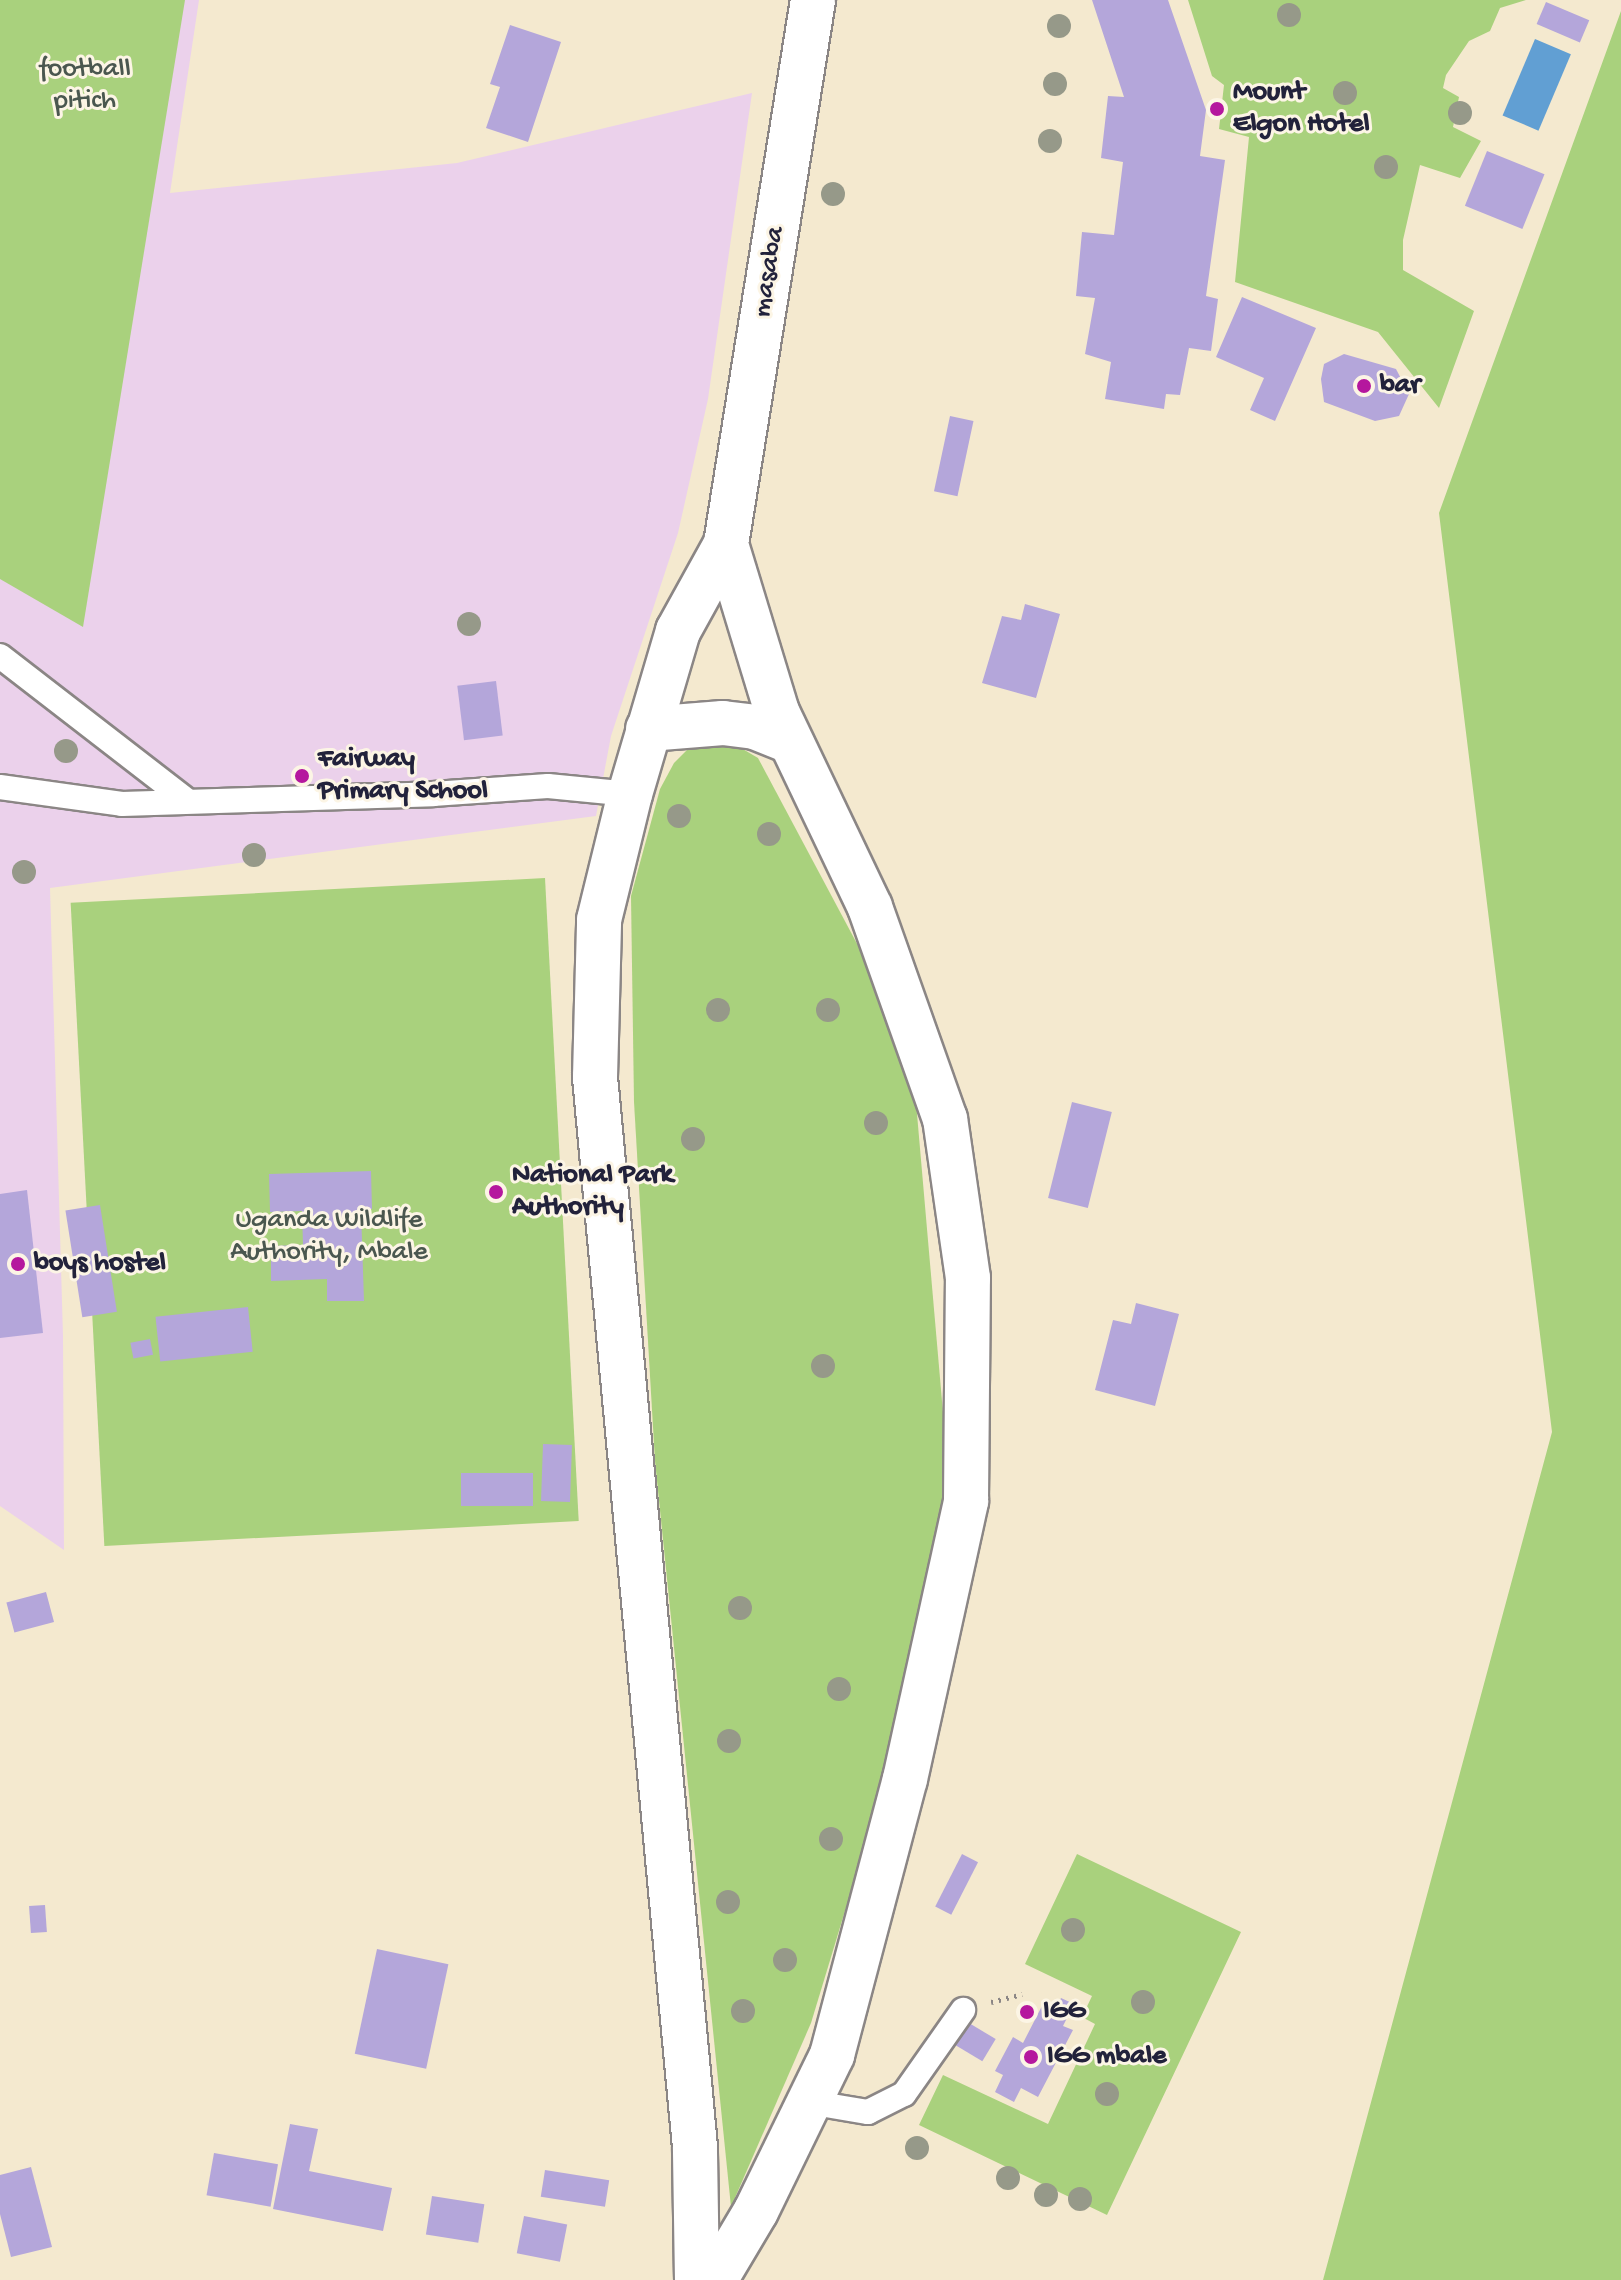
<!DOCTYPE html>
<style>
body{margin:0}
#map{position:relative;width:1621px;height:2280px;overflow:hidden;background:#f4e9cf;font-family:"Gochi Hand",sans-serif}
div>[style]{position:absolute}
.built>*{inset:0;background:#ebd1eb}
.green>*{inset:0;background:#a9d17d;transform-origin:0 0}
.water>*{inset:0;background:#619fd3;transform-origin:0 0}
.building>*{inset:0;background:#b4a6da;transform-origin:0 0}
.path>*{height:5px;margin-top:-2.5px;transform-origin:0;background:repeating-linear-gradient(90deg,#8b8685 0 2px,transparent 0 8px)}
.roads{filter:drop-shadow(2px 0 #8b8685) drop-shadow(-2px 0 #8b8685) drop-shadow(0 2px #8b8685) drop-shadow(0 -2px #8b8685)}
.service>*{height:24px;margin:-12px;padding:0 12px;transform-origin:12px;border-radius:12px;background:#fff}
.tertiary>*{height:44px;margin:-22px;padding:0 22px;transform-origin:22px;border-radius:22px;background:#fff}
.trees>*{width:24px;height:24px;margin:-12px;border-radius:50%;background:#969989}
.dots>*{width:22px;height:22px;translate:-50% -50%;box-sizing:border-box;border:4px solid #fcf5e5;border-radius:50%}
span{translate:-50% -50%;white-space:nowrap;text-align:center;line-height:1.15;-webkit-text-stroke:6px #fcf5e5;paint-order:stroke}
.park-label{font-size:28px;color:#4a574f}
.poi-label{font-size:28px;color:#22223b;font-weight:700}
.left{translate:0 -50%;text-align:left}
.street-label{font-size:28px;color:#22223b}
</style>
<div id="map">
<div class="built">
<div style="clip-path:polygon(0 0,199px 0,170px 193px,457px 163px,752px 93px,708px 399px,678px 533px,611px 736px,596px 816px,50px 888px,63px 1336px,64px 1550px,0 1506px)"></div>
</div>
<div class="green">
<div style="clip-path:polygon(0 0,185px 0,83px 627px,0 579px)"></div>
<div style="clip-path:polygon(1188px 0,1526px 0,1500px 8px,1490px 31px,1469px 41px,1446px 75px,1443px 88px,1459px 97px,1453px 127px,1481px 141px,1460px 178px,1420px 165px,1403px 240px,1403px 270px,1474px 311px,1439px 408px,1378px 332px,1235px 282px,1249px 137px,1219px 129px,1224px 85px,1212px 76px)"></div>
<div style="clip-path:polygon(1621px 11px,1621px 2280px,1323px 2280px,1552px 1432px,1439px 513px)"></div>
<div style="clip-path:polygon(724px 738px,758px 758px,911px 1045px,950px 1493px,892px 1756px,811px 2023px,731px 2207px,655px 1461px,634px 1102px,631px 896px,660px 789px,674px 763px,692px 745px)"></div>
<div style="left:545px;top:878px;width:644px;height:475px;rotate:87deg"></div>
<div style="clip-path:polygon(1077px 1854px,1241px 1932px,1107px 2215px,919px 2125px,943px 2075px,1048px 2124px,1095px 2024px,1082px 2017px,1092px 1996px,1025px 1964px)"></div>
</div>
<div class="water">
<div style="left:1535px;top:39px;width:39px;height:83px;rotate:23deg"></div>
</div>
<div class="building">
<div style="clip-path:polygon(1092px 0,1168px 0,1206px 110px,1200px 156px,1225px 160px,1206px 296px,1218px 299px,1211px 351px,1189px 348px,1180px 395px,1166px 394px,1164px 409px,1105px 399px,1111px 362px,1085px 354px,1095px 298px,1076px 296px,1082px 232px,1114px 235px,1123px 162px,1101px 158px,1108px 96px,1124px 97px)"></div>
<div style="left:1546px;top:2px;width:47px;height:24px;rotate:23deg"></div>
<div style="clip-path:polygon(510px 25px,561px 42px,528px 142px,486px 128px,500px 87px,490px 84px)"></div>
<div style="left:1487px;top:151px;width:62px;height:59px;rotate:22deg"></div>
<div style="clip-path:polygon(1242px 297px,1316px 328px,1275px 421px,1250px 410px,1264px 378px,1216px 357px)"></div>
<div style="clip-path:polygon(1344px 354px,1396px 369px,1409px 394px,1399px 416px,1375px 421px,1324px 402px,1321px 379px,1324px 364px)"></div>
<div style="left:950px;top:416px;width:24px;height:77px;rotate:12deg"></div>
<div style="clip-path:polygon(1025px 604px,1060px 614px,1036px 698px,982px 683px,1002px 616px,1021px 620px)"></div>
<div style="left:496px;top:681px;width:55px;height:39px;rotate:83deg"></div>
<div style="left:1072px;top:1102px;width:41px;height:99px;rotate:14deg"></div>
<div style="clip-path:polygon(371px 1171px,372px 1209px,361px 1210px,364px 1301px,327px 1301px,327px 1279px,271px 1281px,271px 1246px,303px 1245px,302px 1211px,270px 1212px,269px 1174px)"></div>
<div style="clip-path:polygon(27px 1190px,43px 1333px,0 1338px,0 1194px)"></div>
<div style="left:100px;top:1205px;width:108px;height:35px;rotate:81deg"></div>
<div style="clip-path:polygon(1136px 1303px,1179px 1314px,1155px 1406px,1095px 1390px,1113px 1320px,1131px 1324px)"></div>
<div style="left:248px;top:1307px;width:45px;height:93px;rotate:84deg"></div>
<div style="left:150px;top:1339px;width:16px;height:20px;rotate:79deg"></div>
<div style="left:543px;top:1444px;width:29px;height:57px;rotate:2deg"></div>
<div style="left:533px;top:1473px;width:33px;height:72px;rotate:90deg"></div>
<div style="left:46px;top:1592px;width:31px;height:41px;rotate:75deg"></div>
<div style="left:962px;top:1854px;width:18px;height:59px;rotate:27deg"></div>
<div style="left:45px;top:1905px;width:27px;height:16px;rotate:86deg"></div>
<div style="left:377px;top:1949px;width:73px;height:107px;rotate:12deg"></div>
<div style="clip-path:polygon(1061px 1998px,1074px 2004px,1063px 2026px,1073px 2030px,1038px 2097px,1021px 2088px,1014px 2102px,995px 2092px,1003px 2075px,995px 2071px,1013px 2037px,1023px 2043px,1042px 2006px,1054px 2012px)"></div>
<div style="left:964px;top:2020px;width:37px;height:26px;rotate:31deg"></div>
<div style="clip-path:polygon(290px 2124px,318px 2129px,309px 2171px,392px 2188px,383px 2231px,273px 2209px)"></div>
<div style="left:214px;top:2153px;width:65px;height:43px;rotate:10deg"></div>
<div style="clip-path:polygon(31px 2167px,52px 2247px,11px 2257px,0 2214px,0 2175px)"></div>
<div style="left:545px;top:2170px;width:65px;height:27px;rotate:9deg"></div>
<div style="left:432px;top:2196px;width:53px;height:39px;rotate:9deg"></div>
<div style="left:524px;top:2216px;width:44px;height:38px;rotate:11deg"></div>
</div>
<div class="path">
<div style="left:991px;top:2002px;width:32px;rotate:-14deg"></div>
</div>
<div class="roads">
<div class="service">
<div style="left:0;top:656px;width:235px;rotate:37.7deg"></div>
<div style="left:0;top:787px;width:123px;rotate:7.9deg"></div>
<div style="left:122px;top:804px;width:311px;rotate:-1.8deg"></div>
<div style="left:433px;top:794px;width:115px;rotate:-4deg"></div>
<div style="left:548px;top:786px;width:82px;rotate:5.6deg"></div>
<div style="left:808px;top:2102px;width:61px;rotate:9.5deg"></div>
<div style="left:868px;top:2112px;width:40px;rotate:-26.6deg"></div>
<div style="left:904px;top:2094px;width:103px;rotate:-54.9deg"></div>
</div>
<div class="tertiary">
<div style="left:648px;top:729px;width:75px;rotate:-4.6deg"></div>
<div style="left:723px;top:723px;width:32px;rotate:7deg"></div>
<div style="left:755px;top:727px;width:35px;rotate:22deg"></div>
<div style="left:697px;top:2280px;width:133px;rotate:-90.9deg"></div>
<div style="left:695px;top:2147px;width:1075px;rotate:-95.34deg"></div>
<div style="left:595px;top:1077px;width:157px;rotate:-88.5deg"></div>
<div style="left:599px;top:920px;width:130px;rotate:-76.2deg"></div>
<div style="left:630px;top:794px;width:170px;rotate:-73.6deg"></div>
<div style="left:678px;top:631px;width:99px;rotate:-61.1deg"></div>
<div style="left:726px;top:544px;width:551px;rotate:-80.91deg"></div>
<div style="left:715px;top:2280px;width:80px;rotate:-59.3deg"></div>
<div style="left:756px;top:2211px;width:174px;rotate:-64deg"></div>
<div style="left:832px;top:2055px;width:285px;rotate:-75.2deg"></div>
<div style="left:905px;top:1779px;width:285px;rotate:-77.6deg"></div>
<div style="left:966px;top:1501px;width:223px;rotate:-89.5deg"></div>
<div style="left:968px;top:1278px;width:161px;rotate:-98.2deg"></div>
<div style="left:945px;top:1119px;width:225px;rotate:-109.5deg"></div>
<div style="left:870px;top:907px;width:216px;rotate:-115.5deg"></div>
<div style="left:777px;top:712px;width:176px;rotate:-106.9deg"></div>
</div>
</div>
<div class="trees">
<div style="left:1289px;top:15px"></div>
<div style="left:1059px;top:26px"></div>
<div style="left:1055px;top:84px"></div>
<div style="left:1345px;top:93px"></div>
<div style="left:1460px;top:113px"></div>
<div style="left:1050px;top:141px"></div>
<div style="left:1386px;top:167px"></div>
<div style="left:833px;top:194px"></div>
<div style="left:469px;top:624px"></div>
<div style="left:66px;top:751px"></div>
<div style="left:679px;top:816px"></div>
<div style="left:769px;top:834px"></div>
<div style="left:254px;top:855px"></div>
<div style="left:24px;top:872px"></div>
<div style="left:718px;top:1010px"></div>
<div style="left:828px;top:1010px"></div>
<div style="left:876px;top:1123px"></div>
<div style="left:693px;top:1139px"></div>
<div style="left:823px;top:1366px"></div>
<div style="left:740px;top:1608px"></div>
<div style="left:839px;top:1689px"></div>
<div style="left:729px;top:1741px"></div>
<div style="left:831px;top:1839px"></div>
<div style="left:728px;top:1902px"></div>
<div style="left:1073px;top:1930px"></div>
<div style="left:785px;top:1960px"></div>
<div style="left:1143px;top:2002px"></div>
<div style="left:743px;top:2011px"></div>
<div style="left:1107px;top:2094px"></div>
<div style="left:917px;top:2148px"></div>
<div style="left:1008px;top:2178px"></div>
<div style="left:1046px;top:2195px"></div>
<div style="left:1080px;top:2199px"></div>
</div>
<div class="dots">
<div style="left:1217px;top:109px;background:#b5179e"></div>
<div style="left:1364px;top:386px;background:#b5179e"></div>
<div style="left:302px;top:776px;background:#b5179e"></div>
<div style="left:496px;top:1192px;background:#b5179e"></div>
<div style="left:18px;top:1264px;background:#b5179e"></div>
<div style="left:1027px;top:2012px;background:#b5179e"></div>
<div style="left:1031px;top:2057px;background:#b5179e"></div>
</div>
<div class="park-label">
<span style="left:85px;top:86px">football<br>pitich</span>
<span style="left:329px;top:1237px">Uganda Wildlife<br>Authority, Mbale</span>
</div>
<div class="poi-label">
<span class="left" style="left:1233px;top:109px">Mount<br>Elgon Hotel</span>
<span class="left" style="left:1380px;top:386px">bar</span>
<span class="left" style="left:318px;top:776px">Fairway<br>Primary School</span>
<span class="left" style="left:512px;top:1192px">National Park<br>Authority</span>
<span class="left" style="left:34px;top:1264px">boys hostel</span>
<span class="left" style="left:1043px;top:2012px">IGG</span>
<span class="left" style="left:1047px;top:2057px">IGG mbale</span>
</div>
<div class="street-label">
<span style="left:770px;top:272px;rotate:-81deg">masaba</span>
</div>
</div>
